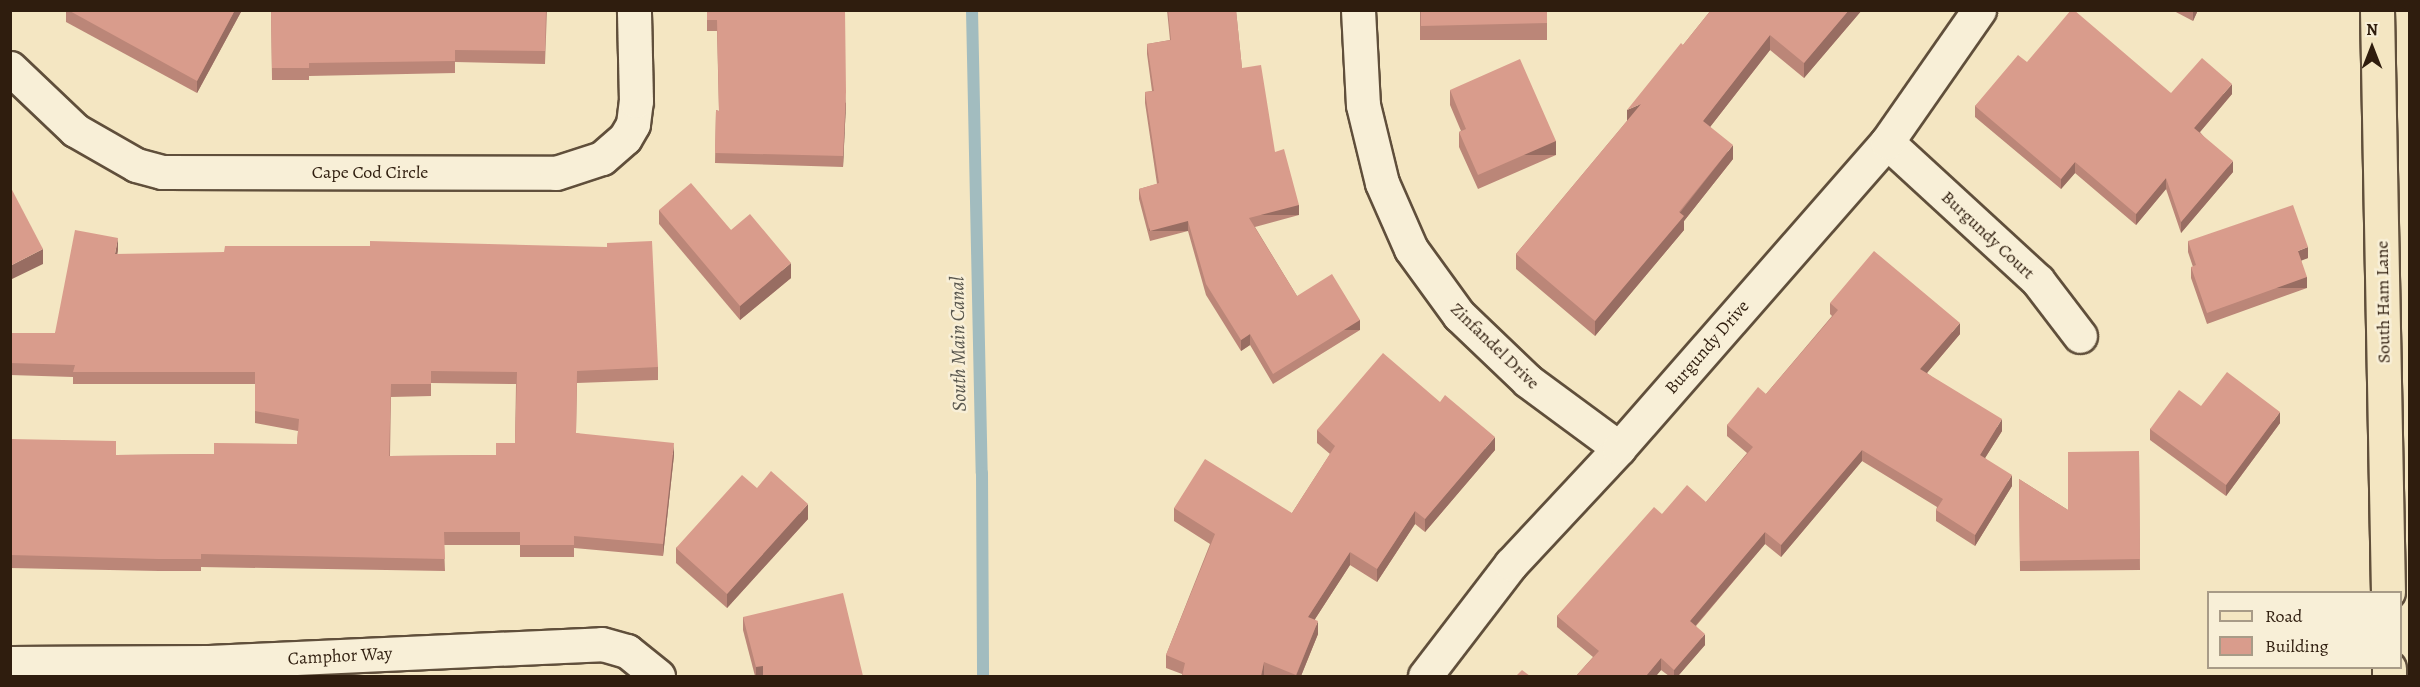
<!DOCTYPE html>
<style>
body{margin:0}
#map{position:relative;width:2420px;height:687px;overflow:hidden;background:#f4e6c2;font-family:Alegreya,serif}
div>[style]{position:absolute}
.stream>*{height:12px;margin:-6px;padding:0 6px;transform-origin:6px;border-radius:6px;background:#a2bcbf}
.roads{filter:drop-shadow(2px 0 #604f3b) drop-shadow(-2px 0 #604f3b) drop-shadow(0 2px #604f3b) drop-shadow(0 -2px #604f3b)}
.minor>*{height:33px;margin:-16.5px;padding:0 16.5px;transform-origin:16.5px;border-radius:16.5px;background:#f8efd7}
.major>*{height:33px;margin:-16.5px;padding:0 16.5px;transform-origin:16.5px;border-radius:16.5px;background:#f4e6c2}
.wall>*{inset:0;background:#bb8678;transform-origin:0 0}
.shaded-wall>*{inset:0;background:#986d62;transform-origin:0 0}
.building>*{inset:0;background:#d99c8c}
span{translate:-50% -50%;white-space:nowrap;text-align:center;line-height:1.15;-webkit-text-stroke:5px #f8efd7;paint-order:stroke}
.street-label{font-size:18px;color:#2f1d0e}
.water-label{font-size:20px;color:#57554c;font-style:italic}
.frame{position:absolute;inset:0;border:12px solid #2f1d0e;pointer-events:none}
.legend{position:absolute;left:2207px;top:591px;width:195px;height:78px;box-sizing:border-box;background:#f8efd7;border:2px solid #a89b87;margin:0;padding:8px 10px;list-style:none;font-size:18px;color:#2f1d0e}
.legend li{display:flex;align-items:center;gap:12px;height:30px}
.legend b{width:30px;border:2px solid #a89b87}
.north{position:absolute;left:2342px;top:18px;width:60px;height:60px;-webkit-text-stroke:4px #f8efd7;paint-order:stroke;rotate:0deg;font-size:16px;font-weight:700;line-height:24px;text-align:center;color:#2f1d0e}
.north::after{content:'';display:block;margin:auto;width:21px;height:27px;background:#2f1d0e;clip-path:polygon(50% 0,100% 100%,50% 72%,0 100%)}
</style>
<div id="map">
<div class="stream">
<div style="left:972px;top:10px;width:463px;rotate:88.8deg"></div>
<div style="left:982px;top:473px;width:203px;rotate:89.7deg"></div>
</div>
<div class="roads">
<div class="minor">
<div style="left:1358px;top:10px;width:95px;rotate:87deg"></div>
<div style="left:1363px;top:105px;width:80px;rotate:76.3deg"></div>
<div style="left:1382px;top:183px;width:72px;rotate:66.3deg"></div>
<div style="left:1411px;top:249px;width:82px;rotate:54deg"></div>
<div style="left:1459px;top:315px;width:95px;rotate:43.7deg"></div>
<div style="left:1528px;top:381px;width:113px;rotate:36.4deg"></div>
<div style="left:10px;top:68px;width:90px;rotate:43.6deg"></div>
<div style="left:75px;top:130px;width:70px;rotate:29.8deg"></div>
<div style="left:136px;top:165px;width:27px;rotate:15deg"></div>
<div style="left:162px;top:172px;width:394px;rotate:0.1deg"></div>
<div style="left:556px;top:173px;width:48px;rotate:-18.1deg"></div>
<div style="left:602px;top:158px;width:30px;rotate:-41deg"></div>
<div style="left:625px;top:138px;width:16px;rotate:-60deg"></div>
<div style="left:633px;top:124px;width:23px;rotate:-83deg"></div>
<div style="left:636px;top:101px;width:91px;rotate:-91.3deg"></div>
<div style="left:1887px;top:142px;width:205px;rotate:42.6deg"></div>
<div style="left:2038px;top:281px;width:69px;rotate:52.6deg"></div>
<div style="left:10px;top:663px;width:199px;rotate:-0.3deg"></div>
<div style="left:209px;top:662px;width:393px;rotate:-2.6deg"></div>
<div style="left:602px;top:644px;width:26px;rotate:16deg"></div>
<div style="left:627px;top:651px;width:40px;rotate:39deg"></div>
<div style="left:1425px;top:676px;width:141px;rotate:-52.5deg"></div>
<div style="left:1511px;top:564px;width:158px;rotate:-47deg"></div>
<div style="left:1619px;top:448px;width:407px;rotate:-48.8deg"></div>
<div style="left:1887px;top:142px;width:161px;rotate:-55.1deg"></div>
</div>
<div class="major">
<div style="left:2377px;top:10px;width:582px;rotate:88.92deg"></div>
<div style="left:2389px;top:668px;width:8px;rotate:90deg"></div>
</div>
</div>
<div class="wall">
<div style="clip-path:polygon(66px 10px,242px 10px,197px 93px,66px 22px)"></div>
<div style="clip-path:polygon(271px 10px,547px 10px,545px 64px,455px 62px,455px 73px,309px 76px,309px 80px,272px 80px)"></div>
<div style="clip-path:polygon(707px 10px,846px 103px,843px 167px,715px 163px,716px 110px,719px 111px,717px 31px,707px 31px)"></div>
<div style="clip-path:polygon(1167px 10px,1236px 10px,1242px 68px,1299px 215px,1255px 227px,1297px 296px,1360px 330px,1273px 384px,1250px 345px,1241px 351px,1206px 295px,1188px 231px,1150px 241px,1139px 199px,1139px 189px,1157px 184px,1145px 103px,1145px 92px,1152px 91px,1147px 54px,1147px 44px,1170px 40px)"></div>
<div style="left:1420px;top:10px;width:127px;height:30px"></div>
<div style="clip-path:polygon(1711px 10px,1862px 10px,1804px 78px,1770px 50px,1710px 127px,1733px 159px,1684px 221px,1684px 230px,1595px 336px,1516px 269px,1516px 254px,1627px 121px,1683px 45px)"></div>
<div style="clip-path:polygon(2172px 10px,2198px 10px,2193px 21px)"></div>
<div style="clip-path:polygon(2027px 62px,2171px 93px,2232px 94px,2200px 132px,2233px 172px,2181px 233px,2166px 189px,2136px 225px,2075px 173px,2061px 189px,1975px 117px,1975px 106px)"></div>
<div style="clip-path:polygon(1450px 90px,1556px 155px,1478px 189px,1459px 147px,1459px 132px,1461px 131px,1450px 105px)"></div>
<div style="clip-path:polygon(659px 210px,731px 230px,791px 278px,740px 320px,659px 224px)"></div>
<div style="clip-path:polygon(2188px 241px,2308px 258px,2301px 260px,2307px 288px,2207px 324px,2191px 278px,2191px 267px,2193px 267px,2188px 252px)"></div>
<div style="clip-path:polygon(evenodd,118px 250px,117px 254px,658px 367px,658px 380px,577px 383px,576px 433px,674px 455px,663px 556px,574px 548px,574px 557px,520px 557px,520px 545px,444px 545px,445px 571px,201px 567px,201px 571px,159px 571px,10px 568px,10px 439px,116px 455px,214px 454px,297px 444px,298px 431px,255px 423px,255px 384px,73px 384px,73px 377px,10px 375px,10px 333px,55px 333px,118px 250px,431px 383px,516px 384px,515px 443px,496px 455px,390px 456px,391px 397px,431px 396px,431px 383px)"></div>
<div style="clip-path:polygon(1830px 303px,1960px 334px,1927px 373px,2002px 431px,1985px 458px,2012px 486px,1975px 546px,1936px 521px,1936px 510px,1937px 507px,1862px 461px,1781px 557px,1765px 544px,1696px 626px,1705px 645px,1678px 676px,1669px 676px,1661px 670px,1656px 676px,1576px 676px,1593px 657px,1557px 627px,1557px 616px,1662px 514px,1706px 502px,1747px 453px,1727px 436px,1727px 425px,1766px 394px,1832px 316px,1830px 314px)"></div>
<div style="clip-path:polygon(2201px 406px,2280px 423px,2226px 496px,2150px 440px,2150px 429px)"></div>
<div style="clip-path:polygon(1317px 430px,1495px 450px,1425px 532px,1415px 524px,1377px 582px,1350px 565px,1315px 619px,1318px 634px,1301px 676px,1268px 676px,1264px 675px,1264px 676px,1182px 676px,1182px 674px,1166px 668px,1166px 655px,1210px 544px,1174px 521px,1174px 508px,1292px 513px,1330px 454px,1317px 443px)"></div>
<div style="clip-path:polygon(2139px 451px,2140px 570px,2020px 571px,2019px 479px,2068px 510px)"></div>
<div style="clip-path:polygon(757px 488px,808px 519px,727px 608px,676px 563px,676px 548px)"></div>
<div style="clip-path:polygon(743px 617px,863px 676px,755px 676px,743px 630px)"></div>
</div>
<div class="shaded-wall">
<div style="clip-path:polygon(235px 10px,242px 10px,197px 93px,197px 81px)"></div>
<div style="clip-path:polygon(1849px 10px,1862px 10px,1804px 78px,1804px 63px)"></div>
<div style="clip-path:polygon(2193px 10px,2198px 10px,2193px 21px)"></div>
<div style="clip-path:polygon(1770px 35px,1770px 50px,1703px 136px,1703px 121px)"></div>
<div style="clip-path:polygon(2232px 84px,2232px 94px,2194px 139px,2194px 128px)"></div>
<div style="clip-path:polygon(846px 92px,846px 103px,843px 167px,843px 156px)"></div>
<div style="clip-path:polygon(1641px 104px,1627px 125px,1627px 110px)"></div>
<div style="left:1556px;top:141px;width:14px;height:85px;rotate:90deg"></div>
<div style="clip-path:polygon(1733px 145px,1733px 159px,1684px 221px,1684px 230px,1595px 336px,1595px 321px)"></div>
<div style="clip-path:polygon(2233px 161px,2233px 172px,2181px 233px,2181px 222px)"></div>
<div style="clip-path:polygon(2075px 162px,2075px 173px,2061px 189px,2061px 179px)"></div>
<div style="clip-path:polygon(2166px 178px,2166px 189px,2136px 225px,2136px 214px)"></div>
<div style="left:1299px;top:205px;width:10px;height:52px;rotate:90deg"></div>
<div style="left:1188px;top:221px;width:10px;height:39px;rotate:90deg"></div>
<div style="clip-path:polygon(118px 238px,118px 250px,115px 267px,115px 254px)"></div>
<div style="clip-path:polygon(2308px 247px,2308px 258px,2298px 262px,2298px 251px)"></div>
<div style="clip-path:polygon(43px 249px,43px 264px,10px 280px,10px 266px)"></div>
<div style="clip-path:polygon(791px 263px,791px 278px,740px 320px,740px 306px)"></div>
<div style="left:2307px;top:277px;width:11px;height:106px;rotate:90deg"></div>
<div style="left:1360px;top:320px;width:10px;height:102px;rotate:90deg"></div>
<div style="clip-path:polygon(1960px 323px,1960px 334px,1920px 381px,1920px 369px)"></div>
<div style="clip-path:polygon(1250px 334px,1250px 345px,1241px 351px,1241px 340px)"></div>
<div style="clip-path:polygon(2280px 412px,2280px 423px,2226px 496px,2226px 485px)"></div>
<div style="clip-path:polygon(2002px 419px,2002px 431px,1980px 466px,1980px 455px)"></div>
<div style="clip-path:polygon(1495px 437px,1495px 450px,1425px 532px,1425px 519px)"></div>
<div style="clip-path:polygon(674px 443px,674px 455px,663px 556px,663px 544px)"></div>
<div style="clip-path:polygon(1862px 450px,1862px 461px,1781px 557px,1781px 545px)"></div>
<div style="clip-path:polygon(2012px 475px,2012px 486px,1975px 546px,1975px 535px)"></div>
<div style="clip-path:polygon(808px 504px,808px 519px,727px 608px,727px 594px)"></div>
<div style="clip-path:polygon(1415px 511px,1415px 524px,1377px 582px,1377px 569px)"></div>
<div style="clip-path:polygon(1765px 532px,1765px 544px,1690px 632px,1690px 621px)"></div>
<div style="clip-path:polygon(1350px 552px,1350px 565px,1308px 630px,1308px 617px)"></div>
<div style="clip-path:polygon(1318px 621px,1318px 634px,1301px 676px,1296px 676px)"></div>
<div style="clip-path:polygon(1705px 634px,1705px 645px,1678px 676px,1674px 676px,1674px 670px)"></div>
<div style="clip-path:polygon(1661px 658px,1661px 670px,1656px 676px,1646px 676px)"></div>
<div style="clip-path:polygon(1264px 662px,1264px 676px,1261px 676px)"></div>
<div style="left:763px;top:666px;width:10px;height:7px;rotate:90deg"></div>
</div>
<div class="building">
<div style="clip-path:polygon(68px 10px,235px 10px,197px 81px)"></div>
<div style="clip-path:polygon(271px 10px,546px 10px,545px 51px,455px 50px,455px 61px,309px 63px,309px 68px,272px 68px)"></div>
<div style="clip-path:polygon(707px 10px,845px 10px,846px 92px,843px 156px,715px 153px,716px 110px,719px 111px,717px 20px,707px 20px)"></div>
<div style="clip-path:polygon(1168px 10px,1236px 10px,1242px 68px,1261px 65px,1275px 152px,1284px 149px,1299px 205px,1249px 218px,1297px 296px,1332px 274px,1360px 320px,1273px 374px,1250px 334px,1241px 340px,1206px 284px,1188px 221px,1150px 231px,1139px 189px,1159px 183px,1145px 92px,1154px 91px,1147px 44px,1171px 40px)"></div>
<div style="clip-path:polygon(1421px 10px,1547px 10px,1547px 23px,1421px 26px)"></div>
<div style="clip-path:polygon(1711px 10px,1849px 10px,1804px 63px,1770px 35px,1703px 121px,1733px 145px,1679px 212px,1684px 216px,1595px 321px,1516px 254px,1641px 104px,1627px 110px,1681px 43px,1683px 45px)"></div>
<div style="clip-path:polygon(2071px 10px,2074px 10px,2171px 93px,2202px 58px,2232px 84px,2194px 128px,2233px 161px,2181px 222px,2166px 178px,2136px 214px,2075px 162px,2061px 179px,1975px 106px,2018px 55px,2027px 62px)"></div>
<div style="clip-path:polygon(1520px 59px,1556px 141px,1478px 175px,1459px 132px,1466px 129px,1450px 90px)"></div>
<div style="clip-path:polygon(691px 183px,731px 230px,750px 214px,791px 263px,740px 306px,659px 210px)"></div>
<div style="clip-path:polygon(10px 186px,43px 249px,10px 266px)"></div>
<div style="clip-path:polygon(2293px 205px,2308px 247px,2298px 251px,2307px 277px,2207px 313px,2191px 267px,2196px 265px,2188px 241px)"></div>
<div style="clip-path:polygon(evenodd,75px 230px,118px 238px,115px 254px,224px 252px,225px 246px,370px 246px,370px 241px,607px 247px,607px 243px,652px 241px,658px 367px,577px 371px,576px 433px,674px 443px,663px 544px,574px 536px,574px 545px,520px 545px,520px 532px,444px 532px,445px 559px,201px 554px,201px 559px,159px 559px,10px 555px,10px 439px,116px 441px,116px 455px,214px 454px,214px 443px,297px 444px,299px 419px,255px 411px,255px 372px,73px 372px,75px 365px,10px 363px,10px 333px,55px 333px,75px 230px,431px 371px,517px 372px,515px 443px,496px 443px,496px 455px,389px 456px,391px 384px,431px 384px,431px 371px)"></div>
<div style="clip-path:polygon(1874px 251px,1960px 323px,1920px 369px,2002px 419px,1980px 455px,2012px 475px,1975px 535px,1936px 510px,1943px 499px,1862px 450px,1781px 545px,1765px 532px,1690px 621px,1705px 634px,1674px 670px,1661px 658px,1646px 676px,1576px 676px,1599px 651px,1557px 616px,1654px 507px,1662px 514px,1687px 485px,1706px 502px,1753px 447px,1727px 425px,1758px 387px,1766px 394px,1838px 310px,1830px 303px)"></div>
<div style="clip-path:polygon(1383px 353px,1440px 402px,1445px 395px,1495px 437px,1425px 519px,1415px 511px,1377px 569px,1350px 552px,1308px 617px,1318px 621px,1296px 675px,1264px 662px,1261px 676px,1182px 676px,1185px 663px,1166px 655px,1215px 534px,1174px 508px,1205px 459px,1292px 513px,1335px 446px,1317px 430px)"></div>
<div style="clip-path:polygon(2227px 372px,2280px 412px,2226px 485px,2150px 429px,2179px 390px,2201px 406px)"></div>
<div style="clip-path:polygon(2139px 451px,2140px 559px,2020px 561px,2019px 479px,2068px 510px,2068px 452px)"></div>
<div style="clip-path:polygon(771px 471px,808px 504px,727px 594px,676px 548px,742px 475px,757px 488px)"></div>
<div style="clip-path:polygon(843px 593px,863px 676px,763px 676px,763px 666px,756px 667px,743px 617px)"></div>
<div style="clip-path:polygon(1522px 670px,1530px 676px,1516px 676px)"></div>
</div>
<div class="street-label">
<span style="left:370px;top:172px">Cape Cod Circle</span>
<span style="left:1988px;top:235px;rotate:43deg">Burgundy Court</span>
<span style="left:2383px;top:302px;rotate:-91deg">South Ham Lane</span>
<span style="left:1495px;top:346px;rotate:44deg">Zinfandel Drive</span>
<span style="left:1707px;top:347px;rotate:-49deg">Burgundy Drive</span>
<span style="left:340px;top:656px;rotate:-3deg">Camphor Way</span>
</div>
<div class="water-label">
<span style="left:958px;top:344px;rotate:-91deg">South Main Canal</span>
</div>
<div class="frame"></div>
<ul class="legend">
<li><b style="height:8px;background:#f4e6c2"></b>Road</li>
<li><b style="height:16px;background:#d99c8c"></b>Building</li>
</ul>
<div class="north">N</div>
</div>
